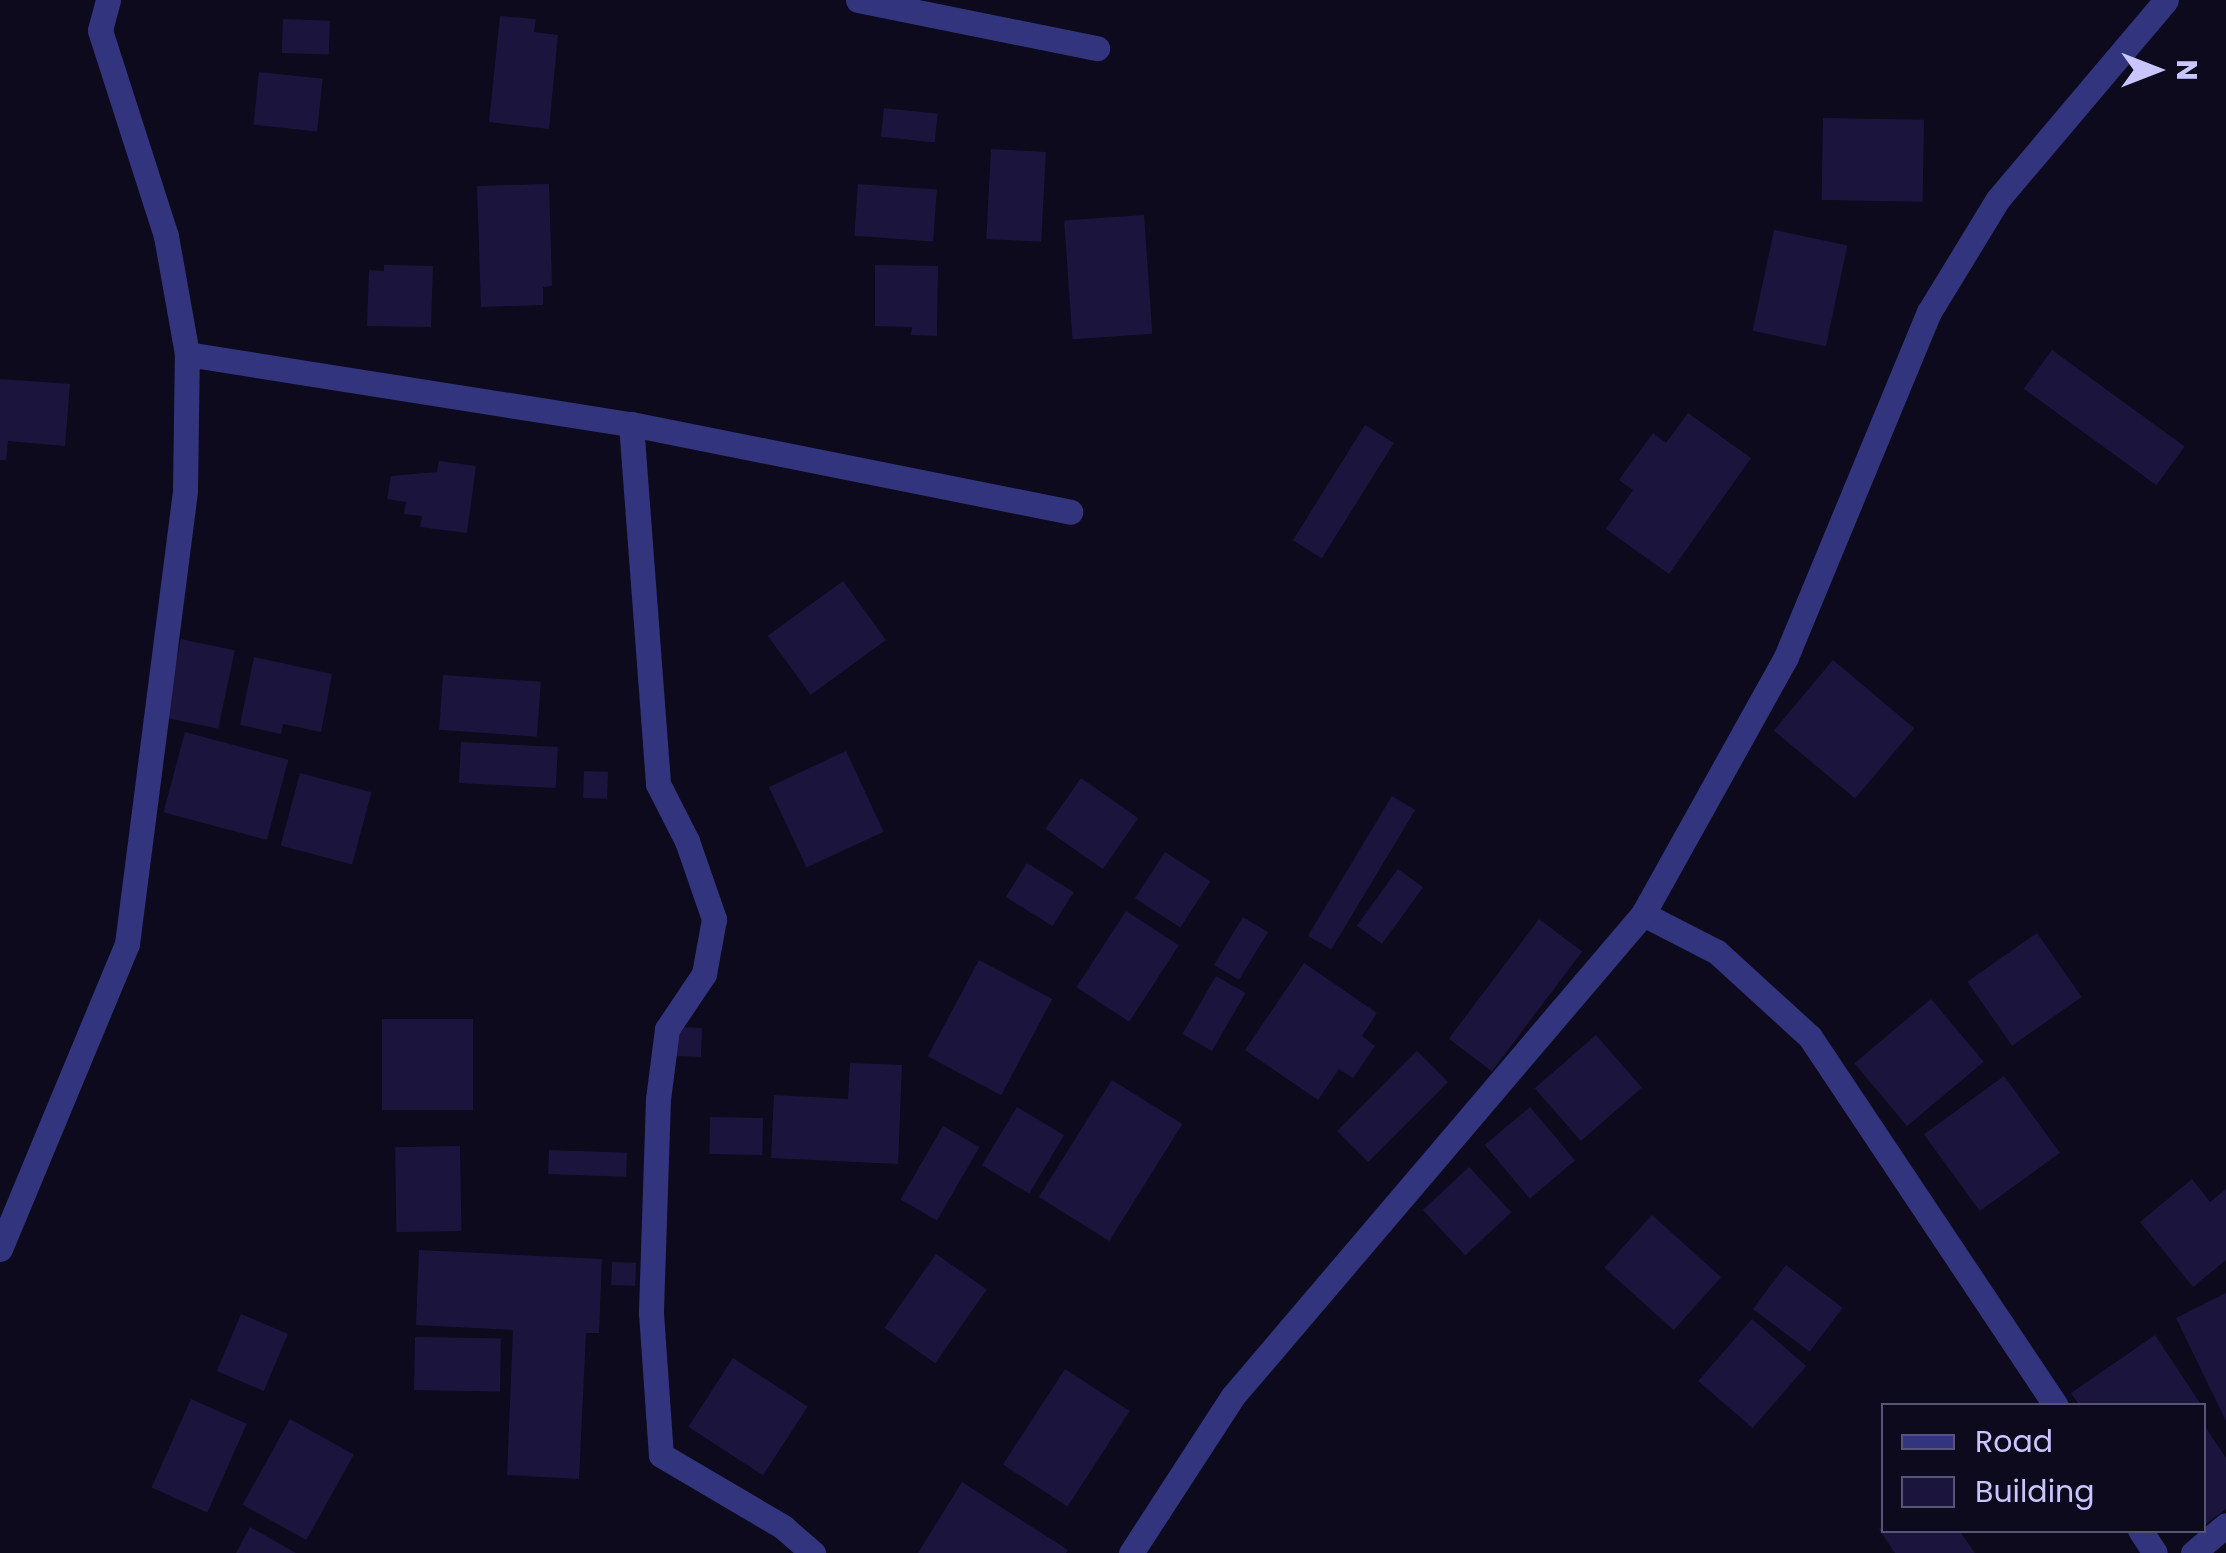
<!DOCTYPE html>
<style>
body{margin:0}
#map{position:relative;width:2226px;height:1553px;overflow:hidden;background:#0c0a1c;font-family:Poppins,sans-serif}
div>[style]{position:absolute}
.building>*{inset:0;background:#1b153e;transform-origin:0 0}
.minor>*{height:25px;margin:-12.5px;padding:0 12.5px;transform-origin:12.5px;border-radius:12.5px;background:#32347e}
span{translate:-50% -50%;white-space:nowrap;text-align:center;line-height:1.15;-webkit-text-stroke:10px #0c0a1c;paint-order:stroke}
.legend{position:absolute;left:1881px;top:1403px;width:325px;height:130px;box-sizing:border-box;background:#0c0a1c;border:2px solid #575577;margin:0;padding:12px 18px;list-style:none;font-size:30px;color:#c8c5ff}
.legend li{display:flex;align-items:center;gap:20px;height:50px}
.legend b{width:50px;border:2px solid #575577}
.north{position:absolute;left:2106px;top:20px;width:100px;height:100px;-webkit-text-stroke:8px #0c0a1c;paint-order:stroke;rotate:90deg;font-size:28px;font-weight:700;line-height:40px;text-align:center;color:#c8c5ff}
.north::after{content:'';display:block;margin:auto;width:35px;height:45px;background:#c8c5ff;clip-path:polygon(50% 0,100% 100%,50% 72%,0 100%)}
</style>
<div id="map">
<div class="building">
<div style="clip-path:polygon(500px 16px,536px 19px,534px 32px,558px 35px,549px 129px,489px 122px)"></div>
<div style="left:283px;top:19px;width:47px;height:34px;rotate:2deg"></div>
<div style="left:259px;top:72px;width:64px;height:53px;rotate:6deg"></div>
<div style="left:884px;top:108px;width:54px;height:29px;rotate:6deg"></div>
<div style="left:1823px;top:118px;width:101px;height:82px;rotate:1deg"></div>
<div style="left:991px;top:149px;width:55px;height:90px;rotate:3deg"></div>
<div style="clip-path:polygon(549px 184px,552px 286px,543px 287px,543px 305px,481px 307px,477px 186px)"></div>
<div style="left:858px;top:184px;width:79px;height:52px;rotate:4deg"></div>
<div style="left:1144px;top:215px;width:119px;height:80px;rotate:86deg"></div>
<div style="left:1774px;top:230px;width:75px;height:103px;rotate:12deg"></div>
<div style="clip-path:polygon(384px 265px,433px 266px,431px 327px,367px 326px,369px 270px,384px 271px)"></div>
<div style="clip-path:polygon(875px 265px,938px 266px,937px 336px,911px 335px,912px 327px,875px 326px)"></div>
<div style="left:2052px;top:350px;width:164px;height:48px;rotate:36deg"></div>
<div style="clip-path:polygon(0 379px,70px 384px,65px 446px,8px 441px,6px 460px,0 460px)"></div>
<div style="clip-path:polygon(1688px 413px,1751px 458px,1669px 574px,1606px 529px,1633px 490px,1619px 480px,1653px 433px,1666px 443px)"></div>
<div style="left:1365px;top:425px;width:34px;height:136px;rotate:32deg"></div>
<div style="clip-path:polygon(439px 461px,476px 466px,467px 533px,420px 527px,422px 516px,404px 514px,406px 502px,387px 499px,391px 476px,437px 472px)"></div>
<div style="left:843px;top:581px;width:73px;height:93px;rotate:54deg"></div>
<div style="left:181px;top:639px;width:55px;height:80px;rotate:12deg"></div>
<div style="clip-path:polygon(254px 657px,332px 674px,321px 732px,283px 724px,281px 734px,240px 725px)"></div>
<div style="left:1833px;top:660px;width:106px;height:92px;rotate:40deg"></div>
<div style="left:443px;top:675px;width:98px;height:55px;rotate:4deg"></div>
<div style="left:185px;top:732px;width:107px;height:83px;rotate:15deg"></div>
<div style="left:461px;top:742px;width:97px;height:41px;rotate:3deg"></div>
<div style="left:846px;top:751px;width:89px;height:85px;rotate:65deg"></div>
<div style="left:584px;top:771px;width:24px;height:27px;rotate:2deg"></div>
<div style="left:300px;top:773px;width:74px;height:75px;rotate:15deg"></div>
<div style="left:1081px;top:778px;width:70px;height:62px;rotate:35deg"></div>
<div style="left:1392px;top:796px;width:27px;height:163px;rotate:31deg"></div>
<div style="left:1165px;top:852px;width:54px;height:55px;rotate:33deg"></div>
<div style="left:1027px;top:863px;width:55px;height:40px;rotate:32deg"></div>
<div style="left:1398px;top:869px;width:31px;height:70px;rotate:36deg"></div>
<div style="left:1126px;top:911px;width:63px;height:91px;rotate:33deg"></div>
<div style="left:1243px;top:917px;width:29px;height:56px;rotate:31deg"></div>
<div style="left:1539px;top:919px;width:54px;height:150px;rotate:37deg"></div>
<div style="left:2037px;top:933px;width:78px;height:85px;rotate:55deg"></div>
<div style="left:979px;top:960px;width:83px;height:109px;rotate:28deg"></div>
<div style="clip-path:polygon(1304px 963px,1377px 1013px,1362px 1036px,1375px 1046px,1353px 1078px,1339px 1069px,1318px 1100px,1245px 1050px)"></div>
<div style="left:1216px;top:976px;width:34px;height:67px;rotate:30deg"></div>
<div style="left:1931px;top:999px;width:82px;height:100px;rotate:50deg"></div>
<div style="left:382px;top:1019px;width:91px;height:91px"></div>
<div style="left:676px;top:1027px;width:26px;height:29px;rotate:2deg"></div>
<div style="left:1596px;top:1035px;width:70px;height:81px;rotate:49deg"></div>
<div style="left:1417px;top:1051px;width:44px;height:113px;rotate:45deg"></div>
<div style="clip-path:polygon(850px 1063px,902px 1065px,898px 1164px,771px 1158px,774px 1095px,848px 1099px)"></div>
<div style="left:2004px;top:1076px;width:95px;height:99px;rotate:54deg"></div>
<div style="left:1112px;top:1080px;width:83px;height:138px;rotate:32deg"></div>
<div style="left:1017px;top:1107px;width:55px;height:68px;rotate:31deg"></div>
<div style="left:1530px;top:1107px;width:70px;height:59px;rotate:50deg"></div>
<div style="left:710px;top:1117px;width:53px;height:37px;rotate:1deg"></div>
<div style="left:943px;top:1126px;width:42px;height:85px;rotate:30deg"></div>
<div style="left:460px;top:1146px;width:85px;height:65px;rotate:89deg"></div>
<div style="left:549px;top:1150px;width:78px;height:24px;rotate:2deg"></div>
<div style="left:1469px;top:1167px;width:62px;height:63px;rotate:47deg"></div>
<div style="clip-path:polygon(2192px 1179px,2210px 1202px,2226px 1189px,2226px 1260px,2193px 1287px,2140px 1222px)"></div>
<div style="left:1652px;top:1215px;width:93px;height:71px;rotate:42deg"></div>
<div style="clip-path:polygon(419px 1250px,602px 1259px,599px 1333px,586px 1333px,579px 1479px,507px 1475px,513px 1330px,416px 1325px)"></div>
<div style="left:936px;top:1254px;width:62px;height:90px;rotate:35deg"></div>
<div style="left:612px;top:1262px;width:24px;height:23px;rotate:2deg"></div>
<div style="left:1786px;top:1265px;width:71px;height:55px;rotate:37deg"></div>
<div style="clip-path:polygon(2226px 1293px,2226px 1421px,2176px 1318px)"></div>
<div style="left:241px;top:1314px;width:51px;height:62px;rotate:23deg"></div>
<div style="left:1752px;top:1319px;width:72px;height:82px;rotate:41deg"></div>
<div style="clip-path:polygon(2155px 1335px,2202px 1406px,2080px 1406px,2071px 1393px)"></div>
<div style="left:415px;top:1337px;width:86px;height:53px;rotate:1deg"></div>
<div style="left:733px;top:1358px;width:89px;height:82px;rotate:33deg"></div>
<div style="left:1065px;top:1369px;width:77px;height:114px;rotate:33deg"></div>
<div style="left:191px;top:1399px;width:61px;height:97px;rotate:24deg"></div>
<div style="left:290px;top:1419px;width:73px;height:98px;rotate:29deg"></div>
<div style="clip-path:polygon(2204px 1425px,2226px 1458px,2226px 1509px,2204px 1525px)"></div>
<div style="clip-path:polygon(962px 1482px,1068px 1550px,1066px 1553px,918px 1553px)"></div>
<div style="clip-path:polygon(1884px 1526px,1959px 1530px,1975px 1553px,1895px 1553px,1879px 1529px)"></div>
<div style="clip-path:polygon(250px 1527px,296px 1553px,236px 1553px)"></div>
</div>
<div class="minor">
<div style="left:858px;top:0;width:244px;rotate:11.4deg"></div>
<div style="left:187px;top:354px;width:449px;rotate:9deg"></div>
<div style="left:631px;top:424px;width:448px;rotate:11.3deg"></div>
<div style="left:631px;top:424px;width:361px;rotate:85.7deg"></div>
<div style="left:658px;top:784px;width:64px;rotate:63deg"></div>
<div style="left:687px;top:841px;width:83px;rotate:70.9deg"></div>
<div style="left:714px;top:919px;width:56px;rotate:100.3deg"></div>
<div style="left:704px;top:974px;width:66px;rotate:123.9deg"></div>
<div style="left:667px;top:1029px;width:71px;rotate:97.3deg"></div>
<div style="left:658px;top:1099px;width:214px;rotate:91.9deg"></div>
<div style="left:651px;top:1313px;width:142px;rotate:86deg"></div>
<div style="left:661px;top:1455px;width:142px;rotate:30.5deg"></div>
<div style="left:783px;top:1527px;width:40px;rotate:41deg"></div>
<div style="left:1643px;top:914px;width:83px;rotate:27.2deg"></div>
<div style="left:1717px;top:952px;width:126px;rotate:42.4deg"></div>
<div style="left:1810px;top:1037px;width:443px;rotate:56.3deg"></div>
<div style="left:0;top:1249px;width:330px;rotate:-67.4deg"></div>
<div style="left:127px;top:944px;width:458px;rotate:-82.7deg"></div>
<div style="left:185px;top:490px;width:136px;rotate:-89.2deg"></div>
<div style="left:187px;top:354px;width:120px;rotate:-100.1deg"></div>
<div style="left:166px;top:236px;width:216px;rotate:-107.8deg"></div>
<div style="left:100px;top:30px;width:31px;rotate:-75deg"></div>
<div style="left:2140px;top:1530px;width:27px;rotate:57deg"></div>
<div style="left:1131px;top:1553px;width:187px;rotate:-57deg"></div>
<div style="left:1233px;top:1396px;width:633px;rotate:-49.61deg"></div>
<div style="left:1643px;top:914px;width:294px;rotate:-60.9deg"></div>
<div style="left:1786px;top:657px;width:373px;rotate:-67.5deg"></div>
<div style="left:1929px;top:312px;width:132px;rotate:-58.6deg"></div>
<div style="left:1998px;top:199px;width:260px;rotate:-49.8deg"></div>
<div style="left:2193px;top:1553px;width:43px;rotate:-40.3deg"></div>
</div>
<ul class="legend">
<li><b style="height:12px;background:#32347e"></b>Road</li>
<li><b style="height:28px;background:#1b153e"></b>Building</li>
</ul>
<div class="north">N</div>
</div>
